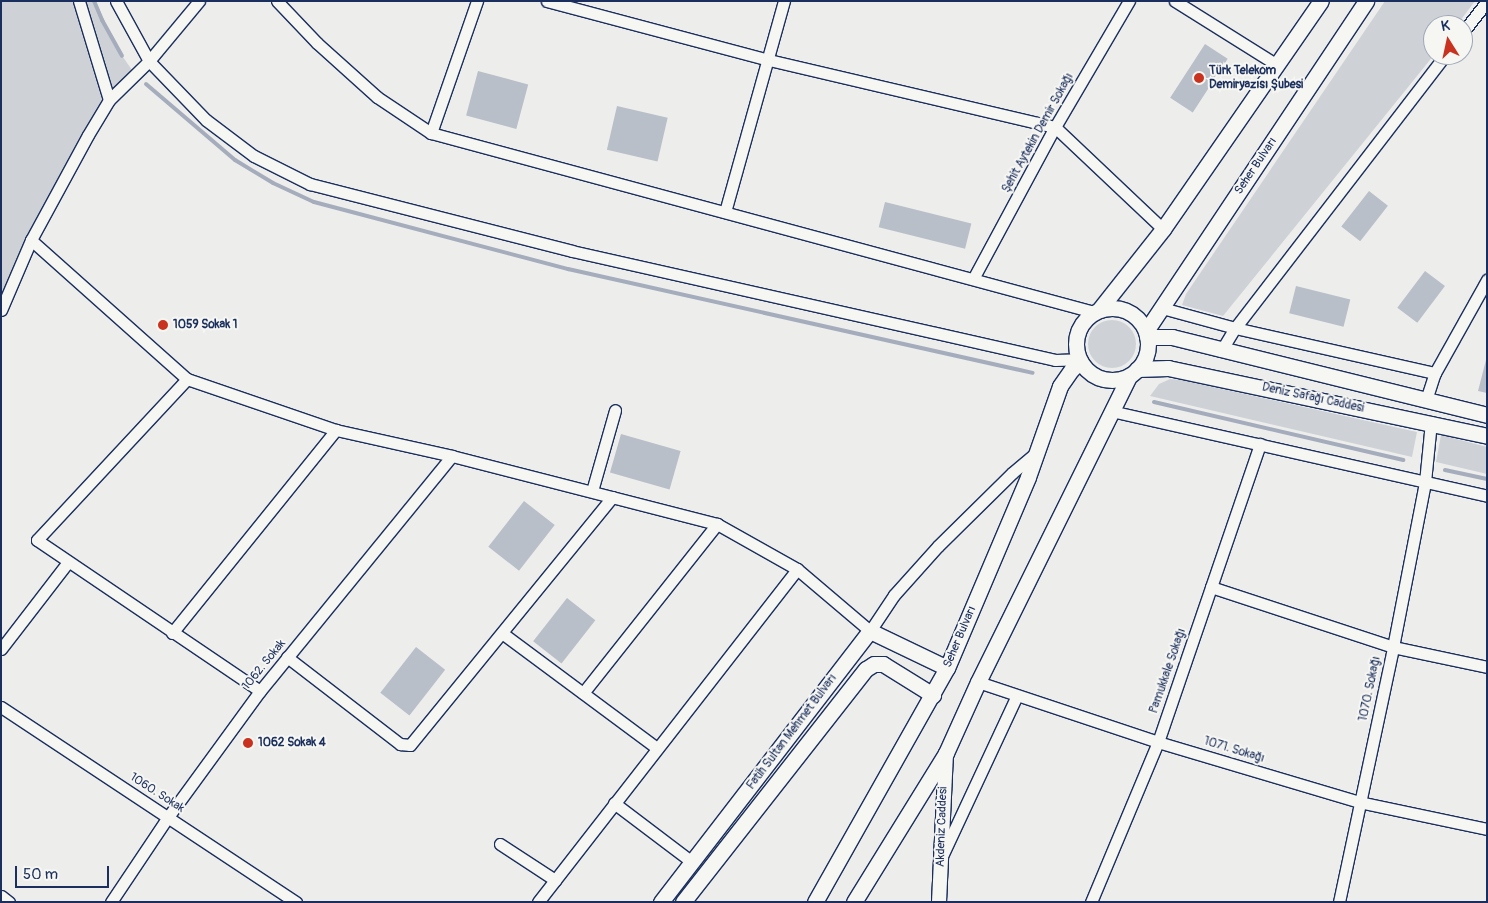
<!DOCTYPE html>
<meta charset="utf-8">
<style>
body{margin:0}
#map{position:relative;width:1488px;height:903px;overflow:hidden;background:#edeeec;font-family:Pangolin,sans-serif}
div>[style]{position:absolute}
.green>*{inset:0;background:#ced2d7}
.round{border-radius:50%}
.stream>*{height:4px;margin:-2px;padding:0 2px;transform-origin:2px;border-radius:2px;background:#a5acbc}
.building>*{inset:0;background:#b9bfc8;transform-origin:0 0}
.roads{filter:drop-shadow(1px 0 #1b2f5e) drop-shadow(-1px 0 #1b2f5e) drop-shadow(0 1px #1b2f5e) drop-shadow(0 -1px #1b2f5e)}
.minor>*{height:11px;margin:-5.5px;padding:0 5.5px;transform-origin:5.5px;border-radius:5.5px;background:#f6f6f2}
.tertiary>*{height:14px;margin:-7px;padding:0 7px;transform-origin:7px;border-radius:7px;background:#f6f6f2}
.secondary>*{height:15px;margin:-7.5px;padding:0 7.5px;transform-origin:7.5px;border-radius:7.5px;background:#f6f6f2}
.secondary>.ring{margin:-7.5px;padding:0;box-sizing:content-box;background:none;border:15px solid #f6f6f2;border-radius:50%}
.dots>*{width:14px;height:14px;translate:-50% -50%;box-sizing:border-box;border:2px solid #f6f6f2;border-radius:50%}
span{translate:-50% -50%;white-space:nowrap;text-align:center;line-height:1.15;-webkit-text-stroke:4px #f6f6f2;paint-order:stroke}
.poi-label{font-size:12px;color:#1b2f5e;font-weight:700}
.left{translate:0 -50%;text-align:left}
.street-label{font-size:12px;color:#1b2f5e}
.frame{position:absolute;inset:0;border:2px solid #1b2f5e;pointer-events:none}
.north{position:absolute;left:1423px;top:15px;width:50px;height:50px;box-sizing:border-box;background:#f6f6f2;border:1px solid #9ea6b7;border-radius:50%;rotate:350deg;font-size:14px;font-weight:700;line-height:20px;text-align:center;color:#1b2f5e}
.north::after{content:'';display:block;margin:auto;width:18px;height:22px;background:#c8321e;clip-path:polygon(50% 0,100% 100%,50% 72%,0 100%)}
.scale{position:absolute;left:15px;top:866px;width:94px;height:22px;box-sizing:border-box;border:2px solid #1b2f5e;border-top:0;padding-left:6px;font-size:15px;line-height:18px;white-space:nowrap;color:#1b2f5e;-webkit-text-stroke:4px #f6f6f2;paint-order:stroke}
</style>
<div id="map">
<div class="green">
<div style="clip-path:polygon(1px 1px,96px 1px,114px 44px,132px 70px,108px 95px,16px 279px,1px 317px)"></div>
<div style="clip-path:polygon(1385px 1px,1475px 1px,1457px 25px,1433px 25px,1434px 55px,1223px 316px,1182px 305px,1186px 294px)"></div>
<div class="round" style="left:1088px;top:320px;width:48px;height:48px"></div>
<div style="clip-path:polygon(1170px 379px,1181px 380px,1417px 432px,1412px 457px,1150px 396px,1159px 384px)"></div>
<div style="clip-path:polygon(1441px 435px,1487px 447px,1487px 474px,1436px 462px)"></div>
</div>
<div class="stream">
<div style="left:94px;top:1px;width:21px;rotate:67deg"></div>
<div style="left:102px;top:20px;width:41px;rotate:60.9deg"></div>
<div style="left:146px;top:84px;width:117px;rotate:40.5deg"></div>
<div style="left:235px;top:160px;width:44px;rotate:31.2deg"></div>
<div style="left:273px;top:183px;width:45px;rotate:24.9deg"></div>
<div style="left:314px;top:202px;width:263px;rotate:14.8deg"></div>
<div style="left:568px;top:269px;width:476px;rotate:12.6deg"></div>
<div style="left:1154px;top:402px;width:256px;rotate:13.1deg"></div>
<div style="left:1445px;top:470px;width:43px;rotate:12.1deg"></div>
</div>
<div class="building">
<div style="left:1205px;top:44px;width:27px;height:64px;rotate:33deg"></div>
<div style="left:478px;top:71px;width:52px;height:46px;rotate:15deg"></div>
<div style="left:617px;top:106px;width:52px;height:45px;rotate:13deg"></div>
<div style="left:1369px;top:191px;width:24px;height:45px;rotate:38deg"></div>
<div style="left:885px;top:202px;width:89px;height:26px;rotate:14deg"></div>
<div style="left:1425px;top:271px;width:25px;height:46px;rotate:37deg"></div>
<div style="left:1296px;top:286px;width:56px;height:28px;rotate:14deg"></div>
<div style="clip-path:polygon(1486px 360px,1487px 360px,1487px 393px,1478px 391px)"></div>
<div style="left:621px;top:434px;width:62px;height:40px;rotate:16deg"></div>
<div style="left:524px;top:501px;width:39px;height:58px;rotate:38deg"></div>
<div style="left:567px;top:598px;width:36px;height:55px;rotate:38deg"></div>
<div style="left:416px;top:647px;width:37px;height:58px;rotate:38deg"></div>
</div>
<div class="roads">
<div class="minor">
<div style="left:79px;top:1px;width:103px;rotate:73.1deg"></div>
<div style="left:116px;top:1px;width:68px;rotate:61.2deg"></div>
<div style="left:149px;top:61px;width:82px;rotate:46deg"></div>
<div style="left:206px;top:120px;width:60px;rotate:36.9deg"></div>
<div style="left:254px;top:156px;width:63px;rotate:26.6deg"></div>
<div style="left:310px;top:184px;width:270px;rotate:14.3deg"></div>
<div style="left:572px;top:251px;width:495px;rotate:12.7deg"></div>
<div style="left:1055px;top:360px;width:24px;rotate:-2deg"></div>
<div style="left:277px;top:1px;width:58px;rotate:46.4deg"></div>
<div style="left:317px;top:43px;width:81px;rotate:42deg"></div>
<div style="left:377px;top:97px;width:65px;rotate:33.7deg"></div>
<div style="left:431px;top:133px;width:687px;rotate:15.11deg"></div>
<div style="left:547px;top:1px;width:230px;rotate:14.9deg"></div>
<div style="left:769px;top:60px;width:294px;rotate:13.2deg"></div>
<div style="left:1055px;top:127px;width:149px;rotate:43.4deg"></div>
<div style="left:1175px;top:1px;width:120px;rotate:32.1deg"></div>
<div style="left:1463px;top:32px;width:39px;rotate:-52deg"></div>
<div style="left:431px;top:133px;width:140px;rotate:-70.8deg"></div>
<div style="left:725px;top:212px;width:219px;rotate:-74.4deg"></div>
<div style="left:31px;top:240px;width:209px;rotate:41.7deg"></div>
<div style="left:187px;top:379px;width:157px;rotate:18.9deg"></div>
<div style="left:336px;top:430px;width:119px;rotate:12.6deg"></div>
<div style="left:452px;top:456px;width:274px;rotate:14.4deg"></div>
<div style="left:717px;top:524px;width:92px;rotate:29.4deg"></div>
<div style="left:797px;top:569px;width:96px;rotate:40.3deg"></div>
<div style="left:870px;top:631px;width:43px;rotate:-56.3deg"></div>
<div style="left:894px;top:595px;width:66px;rotate:-48.1deg"></div>
<div style="left:938px;top:546px;width:104px;rotate:-44.6deg"></div>
<div style="left:1012px;top:473px;width:33px;rotate:-40deg"></div>
<div style="left:973px;top:279px;width:173px;rotate:-61.7deg"></div>
<div style="left:1055px;top:127px;width:146px;rotate:-59.6deg"></div>
<div style="left:1162px;top:308px;width:76px;rotate:15.3deg"></div>
<div style="left:1235px;top:328px;width:205px;rotate:12.7deg"></div>
<div style="left:1px;top:310px;width:76px;rotate:-66.8deg"></div>
<div style="left:31px;top:240px;width:119px;rotate:-61.5deg"></div>
<div style="left:88px;top:135px;width:41px;rotate:-59deg"></div>
<div style="left:109px;top:100px;width:56px;rotate:-44.3deg"></div>
<div style="left:149px;top:61px;width:78px;rotate:-50.2deg"></div>
<div style="left:1221px;top:351px;width:27px;rotate:-59deg"></div>
<div style="left:1235px;top:328px;width:344px;rotate:-52.4deg"></div>
<div style="left:187px;top:379px;width:220px;rotate:133deg"></div>
<div style="left:37px;top:540px;width:269px;rotate:34.1deg"></div>
<div style="left:1426px;top:400px;width:28px;rotate:-72deg"></div>
<div style="left:1435px;top:373px;width:107px;rotate:-60.8deg"></div>
<div style="left:1111px;top:411px;width:385px;rotate:12.7deg"></div>
<div style="left:592px;top:491px;width:84px;rotate:-74.1deg"></div>
<div style="left:1211px;top:587px;width:192px;rotate:18.2deg"></div>
<div style="left:1393px;top:647px;width:96px;rotate:12deg"></div>
<div style="left:172px;top:633px;width:261px;rotate:-51.1deg"></div>
<div style="left:502px;top:633px;width:193px;rotate:36.6deg"></div>
<div style="left:1px;top:649px;width:110px;rotate:-52.4deg"></div>
<div style="left:287px;top:657px;width:143px;rotate:37.6deg"></div>
<div style="left:400px;top:744px;width:10px;rotate:6deg"></div>
<div style="left:410px;top:745px;width:320px;rotate:-50.8deg"></div>
<div style="left:978px;top:682px;width:190px;rotate:18.4deg"></div>
<div style="left:1158px;top:742px;width:210px;rotate:16.6deg"></div>
<div style="left:1359px;top:802px;width:131px;rotate:11.9deg"></div>
<div style="left:583px;top:693px;width:216px;rotate:-51.6deg"></div>
<div style="left:1px;top:707px;width:354px;rotate:33.5deg"></div>
<div style="left:614px;top:803px;width:98px;rotate:37.1deg"></div>
<div style="left:500px;top:844px;width:66px;rotate:33.2deg"></div>
<div style="left:943px;top:854px;width:175px;rotate:-65deg"></div>
<div style="left:1px;top:896px;width:10px;rotate:37deg"></div>
<div style="left:111px;top:902px;width:102px;rotate:-56.2deg"></div>
<div style="left:168px;top:817px;width:156px;rotate:-53.9deg"></div>
<div style="left:260px;top:691px;width:303px;rotate:-50.8deg"></div>
<div style="left:538px;top:902px;width:422px;rotate:-52.1deg"></div>
<div style="left:1091px;top:902px;width:173px;rotate:-67.3deg"></div>
<div style="left:1158px;top:742px;width:315px;rotate:-71.1deg"></div>
<div style="left:1339px;top:902px;width:261px;rotate:-78deg"></div>
<div style="left:1393px;top:647px;width:168px;rotate:-79deg"></div>
<div style="left:1425px;top:482px;width:60px;rotate:-84.3deg"></div>
</div>
<div class="tertiary">
<div style="left:939px;top:902px;width:149px;rotate:-87.3deg"></div>
</div>
<div class="secondary">
<div class="ring" style="left:1076px;top:308px;width:57px;height:57px"></div>
<div style="left:1099px;top:310px;width:103px;rotate:-51.7deg"></div>
<div style="left:1163px;top:229px;width:277px;rotate:-55.3deg"></div>
<div style="left:1146px;top:331px;width:397px;rotate:-56.3deg"></div>
<div style="left:1147px;top:337px;width:25px"></div>
<div style="left:1172px;top:337px;width:325px;rotate:13.9deg"></div>
<div style="left:1137px;top:369px;width:31px;rotate:-2deg"></div>
<div style="left:1168px;top:368px;width:326px;rotate:12deg"></div>
<div style="left:661px;top:902px;width:342px;rotate:-52.4deg"></div>
<div style="left:870px;top:631px;width:85px;rotate:25.7deg"></div>
<div style="left:683px;top:902px;width:296px;rotate:-51.9deg"></div>
<div style="left:866px;top:669px;width:9px;rotate:-32deg"></div>
<div style="left:874px;top:664px;width:9px"></div>
<div style="left:883px;top:664px;width:59px;rotate:31.8deg"></div>
<div style="left:815px;top:902px;width:269px;rotate:-60.6deg"></div>
<div style="left:947px;top:668px;width:207px;rotate:-67deg"></div>
<div style="left:1028px;top:477px;width:96px;rotate:-70.6deg"></div>
<div style="left:1060px;top:386px;width:21px;rotate:-55deg"></div>
<div style="left:1072px;top:369px;width:11px;rotate:-41deg"></div>
<div style="left:854px;top:902px;width:175px;rotate:-58.3deg"></div>
<div style="left:946px;top:753px;width:78px;rotate:-65.7deg"></div>
<div style="left:978px;top:682px;width:341px;rotate:-63.7deg"></div>
</div>
</div>
<div class="dots">
<div style="left:1199px;top:78px;background:#c8321e"></div>
<div style="left:163px;top:325px;background:#c8321e"></div>
<div style="left:248px;top:743px;background:#c8321e"></div>
</div>
<div class="poi-label">
<span class="left" style="left:1209px;top:78px">Türk Telekom<br>Demiryazısı Şubesi</span>
<span class="left" style="left:173px;top:325px">1059 Sokak 1</span>
<span class="left" style="left:258px;top:743px">1062 Sokak 4</span>
</div>
<div class="street-label">
<span style="left:1038px;top:133px;rotate:-61deg">Şehit Aytekin Demir Sokağı</span>
<span style="left:1256px;top:166px;rotate:-56deg">Seher Bulvarı</span>
<span style="left:1313px;top:398px;rotate:12deg">Deniz Safağı Caddesi</span>
<span style="left:960px;top:637px;rotate:-67deg">Seher Bulvarı</span>
<span style="left:264px;top:665px;rotate:-51deg">1062. Sokak</span>
<span style="left:1168px;top:671px;rotate:-71deg">Pamukkale Sokağı</span>
<span style="left:1370px;top:689px;rotate:-78deg">1070. Sokağı</span>
<span style="left:792px;top:732px;rotate:-53deg">Fatih Sultan Mehmet Bulvarı</span>
<span style="left:1234px;top:750px;rotate:17deg">1071. Sokağı</span>
<span style="left:157px;top:793px;rotate:33deg">1060. Sokak</span>
<span style="left:942px;top:827px;rotate:-88deg">Akdeniz Caddesi</span>
</div>
<div class="frame"></div>
<div class="north">K</div>
<div class="scale">50 m</div>
</div>
